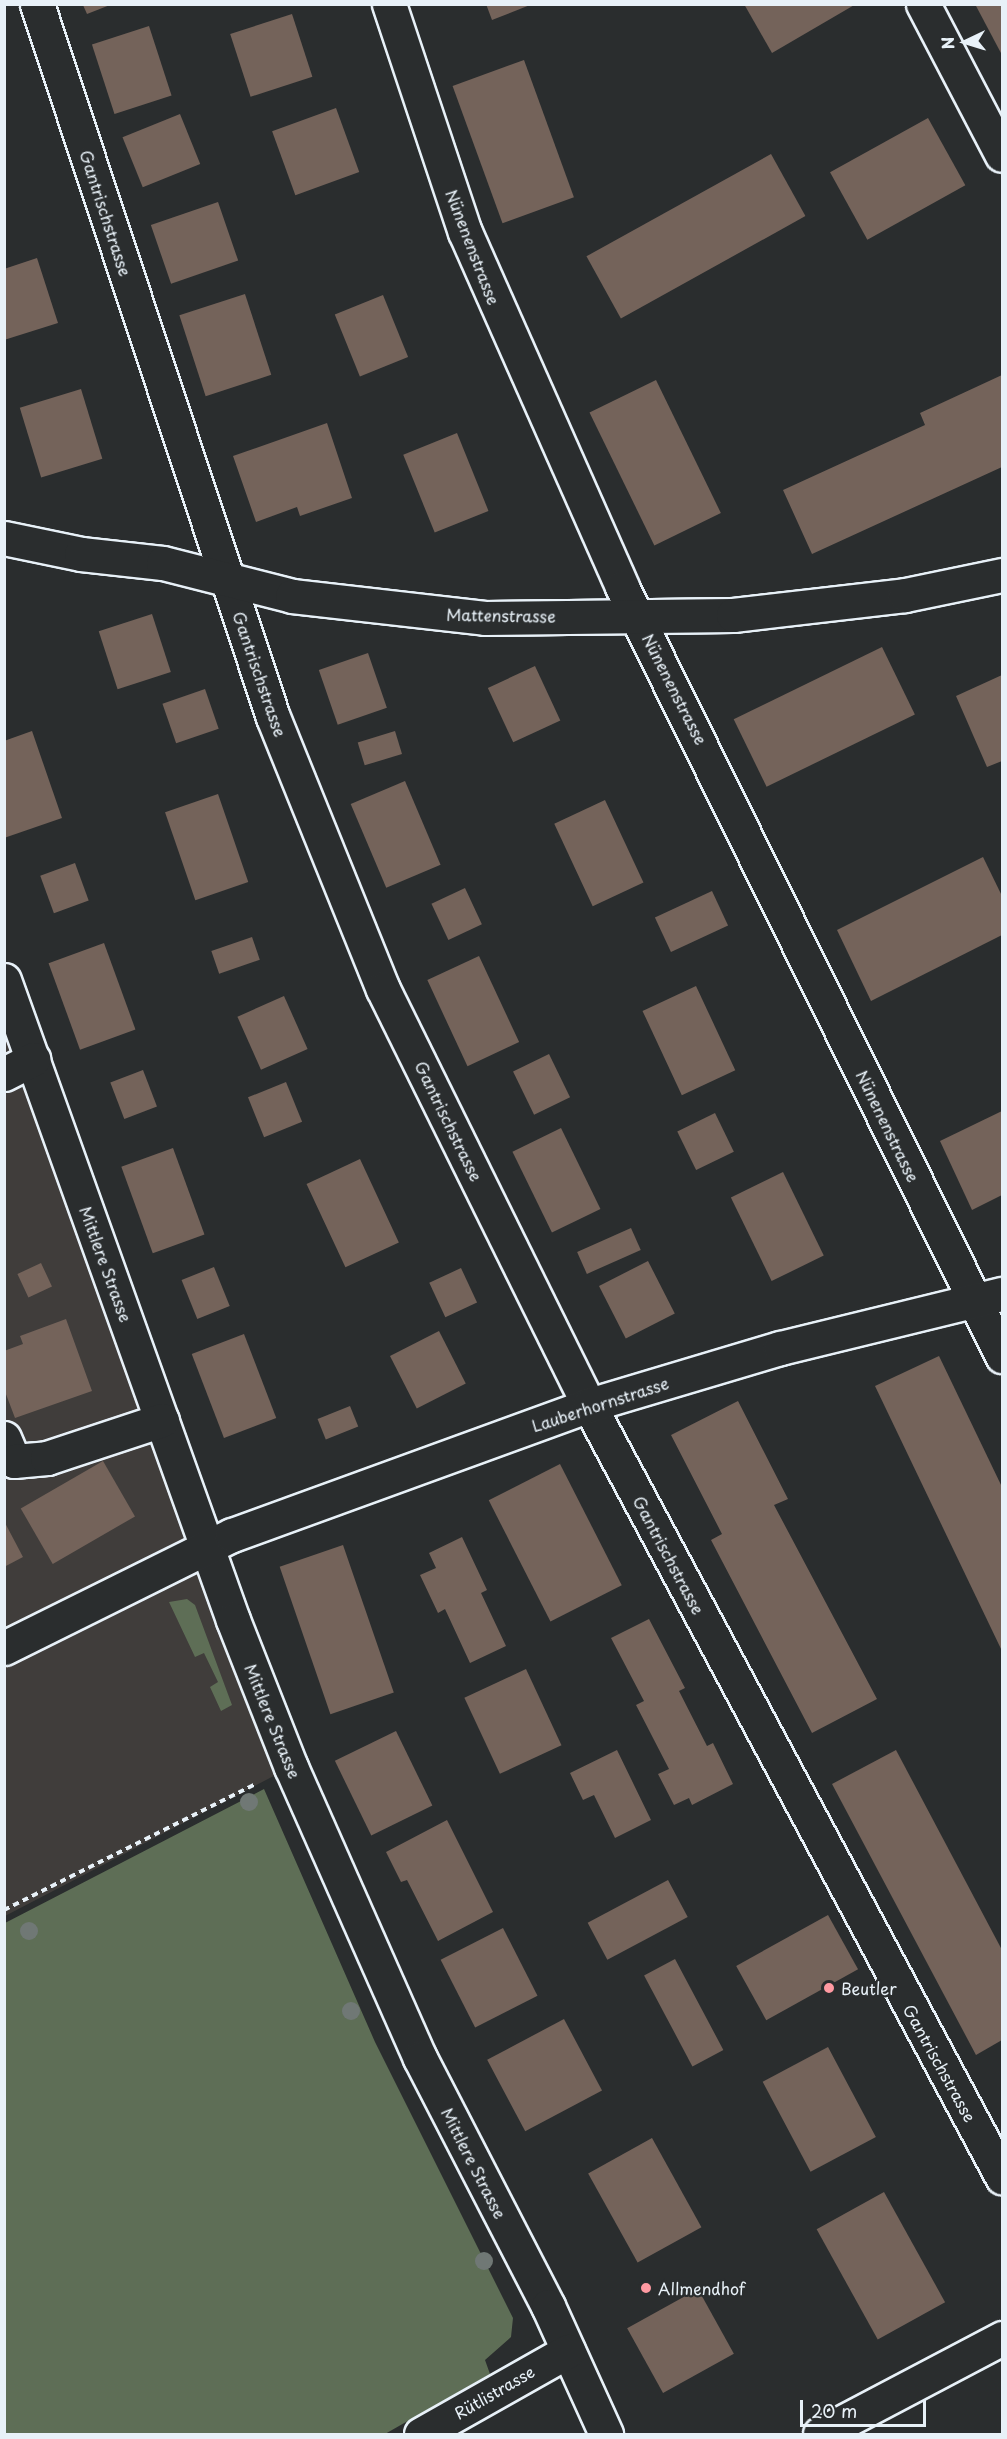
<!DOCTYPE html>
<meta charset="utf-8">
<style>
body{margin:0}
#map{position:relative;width:1007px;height:2439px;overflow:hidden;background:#2a2d2e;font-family:"Playpen Sans",sans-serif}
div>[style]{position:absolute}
.built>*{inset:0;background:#403d3b}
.green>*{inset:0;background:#5e6e56}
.building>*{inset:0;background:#74635a;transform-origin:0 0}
.path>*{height:4px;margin-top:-2px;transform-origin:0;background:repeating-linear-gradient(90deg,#e8f1f8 0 6px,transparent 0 10.5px)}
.roads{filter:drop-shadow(2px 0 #e8f1f8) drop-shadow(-2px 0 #e8f1f8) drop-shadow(0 2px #e8f1f8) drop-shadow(0 -2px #e8f1f8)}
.minor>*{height:33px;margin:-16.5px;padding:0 16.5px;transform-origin:16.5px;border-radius:16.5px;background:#2a2d2e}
.trees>*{width:18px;height:18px;margin:-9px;border-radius:50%;background:#707875}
.dots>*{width:16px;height:16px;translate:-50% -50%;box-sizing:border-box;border:3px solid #2a2d2e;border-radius:50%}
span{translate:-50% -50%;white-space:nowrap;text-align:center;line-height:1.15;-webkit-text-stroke:4.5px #2a2d2e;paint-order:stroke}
.street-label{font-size:16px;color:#e8f1f8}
.poi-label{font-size:16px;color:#e8f1f8}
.left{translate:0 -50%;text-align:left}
.frame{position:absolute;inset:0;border:6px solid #e8f1f8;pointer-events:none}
.north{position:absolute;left:935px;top:12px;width:60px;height:60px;-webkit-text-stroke:4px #2a2d2e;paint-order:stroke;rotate:266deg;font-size:16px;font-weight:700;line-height:24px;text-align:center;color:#e8f1f8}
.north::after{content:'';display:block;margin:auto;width:21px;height:27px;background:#e8f1f8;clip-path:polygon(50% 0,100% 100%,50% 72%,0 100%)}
.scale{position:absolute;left:800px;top:2400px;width:126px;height:27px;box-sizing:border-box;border:3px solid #e8f1f8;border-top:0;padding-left:8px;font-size:18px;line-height:21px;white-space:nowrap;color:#e8f1f8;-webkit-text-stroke:4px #2a2d2e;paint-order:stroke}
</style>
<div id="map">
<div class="built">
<div style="clip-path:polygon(4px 980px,291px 1767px,5px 1916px,4px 1916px)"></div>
</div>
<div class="green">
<div style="clip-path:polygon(187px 1599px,195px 1605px,232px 1705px,221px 1711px,210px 1687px,218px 1682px,204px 1653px,195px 1657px,169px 1602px)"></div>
<div style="clip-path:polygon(264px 1789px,375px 2042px,513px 2318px,511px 2337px,485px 2360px,490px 2374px,385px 2434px,5px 2434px,5px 1923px)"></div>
</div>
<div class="building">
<div style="clip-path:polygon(486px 4px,530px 4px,530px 5px,492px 20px)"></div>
<div style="clip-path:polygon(744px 4px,856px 4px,772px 53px)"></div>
<div style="clip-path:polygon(975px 4px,1002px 4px,1002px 55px)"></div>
<div style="clip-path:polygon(83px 5px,110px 5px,87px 14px)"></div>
<div style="left:292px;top:14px;width:66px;height:65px;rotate:72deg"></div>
<div style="left:149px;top:26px;width:73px;height:60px;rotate:72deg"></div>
<div style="left:524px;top:60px;width:146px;height:76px;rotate:70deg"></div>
<div style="left:336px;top:108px;width:68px;height:68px;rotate:70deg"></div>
<div style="left:180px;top:114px;width:54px;height:62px;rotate:68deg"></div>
<div style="left:928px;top:118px;width:77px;height:112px;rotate:61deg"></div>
<div style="left:771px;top:154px;width:71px;height:211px;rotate:61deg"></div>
<div style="left:218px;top:202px;width:62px;height:71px;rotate:71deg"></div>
<div style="clip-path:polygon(37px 258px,58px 323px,4px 340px,4px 269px)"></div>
<div style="left:245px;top:294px;width:85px;height:69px;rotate:72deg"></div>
<div style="left:383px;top:295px;width:67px;height:52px;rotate:68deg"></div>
<div style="clip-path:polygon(1002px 375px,1002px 467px,812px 554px,783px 490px,925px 425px,920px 413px)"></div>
<div style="left:656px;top:380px;width:148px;height:74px;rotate:64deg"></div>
<div style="left:81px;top:389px;width:73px;height:64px;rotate:73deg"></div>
<div style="clip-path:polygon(327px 423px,352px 498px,300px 516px,297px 507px,256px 522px,233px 456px)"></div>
<div style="left:457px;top:433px;width:84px;height:58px;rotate:68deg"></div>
<div style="left:152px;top:614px;width:61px;height:56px;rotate:72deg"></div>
<div style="left:882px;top:647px;width:75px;height:165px;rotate:64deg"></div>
<div style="left:368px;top:653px;width:58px;height:52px;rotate:71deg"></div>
<div style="left:535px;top:666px;width:60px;height:52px;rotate:65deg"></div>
<div style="clip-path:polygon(1002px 675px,1002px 761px,987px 767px,956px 696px)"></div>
<div style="left:205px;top:689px;width:42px;height:45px;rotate:71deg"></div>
<div style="clip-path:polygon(32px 731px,62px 818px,4px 838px,4px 741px)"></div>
<div style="left:395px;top:731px;width:24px;height:39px;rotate:73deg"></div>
<div style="left:405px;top:781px;width:91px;height:59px;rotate:67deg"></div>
<div style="left:218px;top:794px;width:93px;height:56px;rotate:71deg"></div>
<div style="left:605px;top:800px;width:91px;height:56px;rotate:65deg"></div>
<div style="clip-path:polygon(983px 857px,1002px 896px,1002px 935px,871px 1001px,837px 930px)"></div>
<div style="left:75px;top:863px;width:40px;height:37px;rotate:70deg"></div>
<div style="left:465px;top:888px;width:40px;height:37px;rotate:65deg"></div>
<div style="left:712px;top:891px;width:38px;height:63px;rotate:65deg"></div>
<div style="left:252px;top:937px;width:24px;height:43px;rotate:71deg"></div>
<div style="left:104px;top:943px;width:92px;height:59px;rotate:70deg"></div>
<div style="left:479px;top:956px;width:95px;height:57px;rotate:65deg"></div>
<div style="left:696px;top:986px;width:93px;height:59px;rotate:65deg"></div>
<div style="left:284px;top:996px;width:58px;height:51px;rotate:66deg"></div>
<div style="left:549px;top:1054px;width:48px;height:40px;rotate:64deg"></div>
<div style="left:143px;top:1070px;width:39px;height:35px;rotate:69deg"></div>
<div style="left:286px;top:1082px;width:43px;height:41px;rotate:68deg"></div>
<div style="clip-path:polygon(1002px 1111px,1002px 1195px,972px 1210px,940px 1141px)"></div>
<div style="left:715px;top:1113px;width:43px;height:42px;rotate:64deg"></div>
<div style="left:561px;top:1128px;width:90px;height:54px;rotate:64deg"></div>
<div style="left:173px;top:1148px;width:92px;height:55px;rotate:70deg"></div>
<div style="left:360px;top:1159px;width:92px;height:59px;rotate:65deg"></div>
<div style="left:783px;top:1172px;width:93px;height:58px;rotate:64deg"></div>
<div style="left:631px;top:1228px;width:24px;height:59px;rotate:66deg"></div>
<div style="left:648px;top:1261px;width:59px;height:55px;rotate:63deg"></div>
<div style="left:41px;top:1263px;width:26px;height:26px;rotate:65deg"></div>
<div style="left:214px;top:1267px;width:42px;height:35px;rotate:68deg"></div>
<div style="left:461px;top:1268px;width:38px;height:35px;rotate:65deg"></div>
<div style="clip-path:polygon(66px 1319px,92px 1391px,15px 1418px,4px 1389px,4px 1351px,23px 1344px,20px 1336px)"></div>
<div style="left:439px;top:1331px;width:59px;height:55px;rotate:63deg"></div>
<div style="left:244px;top:1334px;width:90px;height:56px;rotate:69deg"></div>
<div style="clip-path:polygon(939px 1356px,1002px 1487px,1002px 1651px,875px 1386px)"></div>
<div style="clip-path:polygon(738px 1401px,788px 1499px,774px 1505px,877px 1699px,812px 1733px,711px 1540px,722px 1534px,671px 1435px)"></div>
<div style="left:350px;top:1406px;width:22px;height:35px;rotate:68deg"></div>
<div style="left:103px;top:1461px;width:64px;height:95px;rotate:60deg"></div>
<div style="left:560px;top:1464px;width:136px;height:80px;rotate:63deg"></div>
<div style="clip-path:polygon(4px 1521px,23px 1557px,4px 1567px)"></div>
<div style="clip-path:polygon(462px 1537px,487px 1590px,481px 1593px,506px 1646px,470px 1663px,445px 1609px,438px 1613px,420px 1575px,436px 1568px,429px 1553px)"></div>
<div style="left:343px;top:1545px;width:156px;height:67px;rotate:71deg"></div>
<div style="clip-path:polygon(649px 1619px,685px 1688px,679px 1691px,707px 1746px,713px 1743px,733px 1784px,692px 1805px,689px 1798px,674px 1805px,658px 1774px,669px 1769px,636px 1705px,644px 1701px,611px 1638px)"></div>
<div style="left:526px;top:1669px;width:84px;height:68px;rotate:65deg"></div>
<div style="left:396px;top:1731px;width:83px;height:68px;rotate:64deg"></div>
<div style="clip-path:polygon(617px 1750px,651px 1820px,615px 1838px,594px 1795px,583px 1800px,570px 1773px)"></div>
<div style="clip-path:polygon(896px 1750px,1002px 1950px,1002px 2040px,976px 2055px,832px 1784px)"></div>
<div style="clip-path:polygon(447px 1820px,493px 1912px,438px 1941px,407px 1880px,401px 1882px,386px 1852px)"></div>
<div style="left:668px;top:1880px;width:42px;height:91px;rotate:62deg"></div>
<div style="left:828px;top:1915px;width:62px;height:105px;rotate:61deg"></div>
<div style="left:503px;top:1928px;width:76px;height:70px;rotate:63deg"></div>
<div style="left:675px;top:1959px;width:103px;height:35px;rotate:62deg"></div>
<div style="left:564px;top:2019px;width:81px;height:87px;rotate:62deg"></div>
<div style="left:828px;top:2047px;width:102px;height:74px;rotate:62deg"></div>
<div style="left:652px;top:2138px;width:102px;height:73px;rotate:61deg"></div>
<div style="left:884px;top:2192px;width:126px;height:77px;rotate:61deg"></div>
<div style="left:698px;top:2289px;width:74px;height:81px;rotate:61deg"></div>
</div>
<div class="path">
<div style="left:4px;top:1910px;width:282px;rotate:-26.6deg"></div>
</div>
<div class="roads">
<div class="minor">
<div style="left:37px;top:4px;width:751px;rotate:71.69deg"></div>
<div style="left:273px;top:717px;width:293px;rotate:68deg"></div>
<div style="left:383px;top:989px;width:464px;rotate:63.7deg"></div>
<div style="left:589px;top:1405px;width:876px;rotate:61.85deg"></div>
<div style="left:389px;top:4px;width:240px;rotate:71.6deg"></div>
<div style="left:465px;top:232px;width:388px;rotate:66.1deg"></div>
<div style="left:622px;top:587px;width:858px;rotate:63.7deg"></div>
<div style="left:923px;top:4px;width:170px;rotate:62.4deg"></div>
<div style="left:4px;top:538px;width:79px;rotate:11.7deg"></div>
<div style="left:81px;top:554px;width:82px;rotate:6.3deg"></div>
<div style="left:163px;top:563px;width:133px;rotate:14.3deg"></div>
<div style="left:292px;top:596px;width:194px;rotate:6.5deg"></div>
<div style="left:485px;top:618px;width:248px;rotate:-0.7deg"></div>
<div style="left:733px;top:615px;width:173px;rotate:-6.6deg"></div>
<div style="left:905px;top:595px;width:99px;rotate:-11.7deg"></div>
<div style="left:4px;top:980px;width:680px;rotate:70.31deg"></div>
<div style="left:233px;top:1620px;width:158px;rotate:68.5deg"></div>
<div style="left:291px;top:1767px;width:318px;rotate:66.1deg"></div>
<div style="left:420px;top:2058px;width:279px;rotate:62.7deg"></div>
<div style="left:548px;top:2306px;width:141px;rotate:65.6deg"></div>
<div style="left:4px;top:1074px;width:33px;rotate:-27deg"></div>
<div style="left:4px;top:1438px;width:25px;rotate:67deg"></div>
<div style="left:14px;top:1461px;width:33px;rotate:-5deg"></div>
<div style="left:47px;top:1458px;width:121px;rotate:-18.3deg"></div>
<div style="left:4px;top:1648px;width:254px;rotate:-26.4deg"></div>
<div style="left:232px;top:1535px;width:380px;rotate:-20deg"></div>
<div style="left:589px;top:1405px;width:199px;rotate:-16.6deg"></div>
<div style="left:780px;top:1348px;width:228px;rotate:-13.7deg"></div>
<div style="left:421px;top:2434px;width:169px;rotate:-29.5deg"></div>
<div style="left:820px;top:2434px;width:206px;rotate:-27.8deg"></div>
</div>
</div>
<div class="trees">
<div style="left:249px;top:1802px"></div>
<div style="left:29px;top:1931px"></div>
<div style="left:351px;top:2011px"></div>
<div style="left:484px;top:2261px"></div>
</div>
<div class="dots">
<div style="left:829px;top:1988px;background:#ff9aa2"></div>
<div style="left:646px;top:2288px;background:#ff9aa2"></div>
</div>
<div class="street-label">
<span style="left:106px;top:213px;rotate:72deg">Gantrischstrasse</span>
<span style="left:473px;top:247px;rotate:69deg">Nünenenstrasse</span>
<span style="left:501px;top:615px;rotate:1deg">Mattenstrasse</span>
<span style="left:260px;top:674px;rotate:71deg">Gantrischstrasse</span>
<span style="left:675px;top:689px;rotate:63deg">Nünenenstrasse</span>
<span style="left:449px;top:1121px;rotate:64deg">Gantrischstrasse</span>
<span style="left:888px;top:1126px;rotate:64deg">Nünenenstrasse</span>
<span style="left:106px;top:1264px;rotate:70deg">Mittlere Strasse</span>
<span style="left:600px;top:1404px;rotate:-18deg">Lauberhornstrasse</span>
<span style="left:669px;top:1555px;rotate:62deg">Gantrischstrasse</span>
<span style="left:273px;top:1721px;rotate:68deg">Mittlere Strasse</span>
<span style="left:940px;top:2063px;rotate:61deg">Gantrischstrasse</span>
<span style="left:474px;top:2163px;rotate:63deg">Mittlere Strasse</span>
<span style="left:494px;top:2392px;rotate:-30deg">Rütlistrasse</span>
</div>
<div class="poi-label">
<span class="left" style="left:841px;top:1988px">Beutler</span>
<span class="left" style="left:658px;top:2288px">Allmendhof</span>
</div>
<div class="frame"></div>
<div class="north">N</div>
<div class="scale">20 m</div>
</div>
